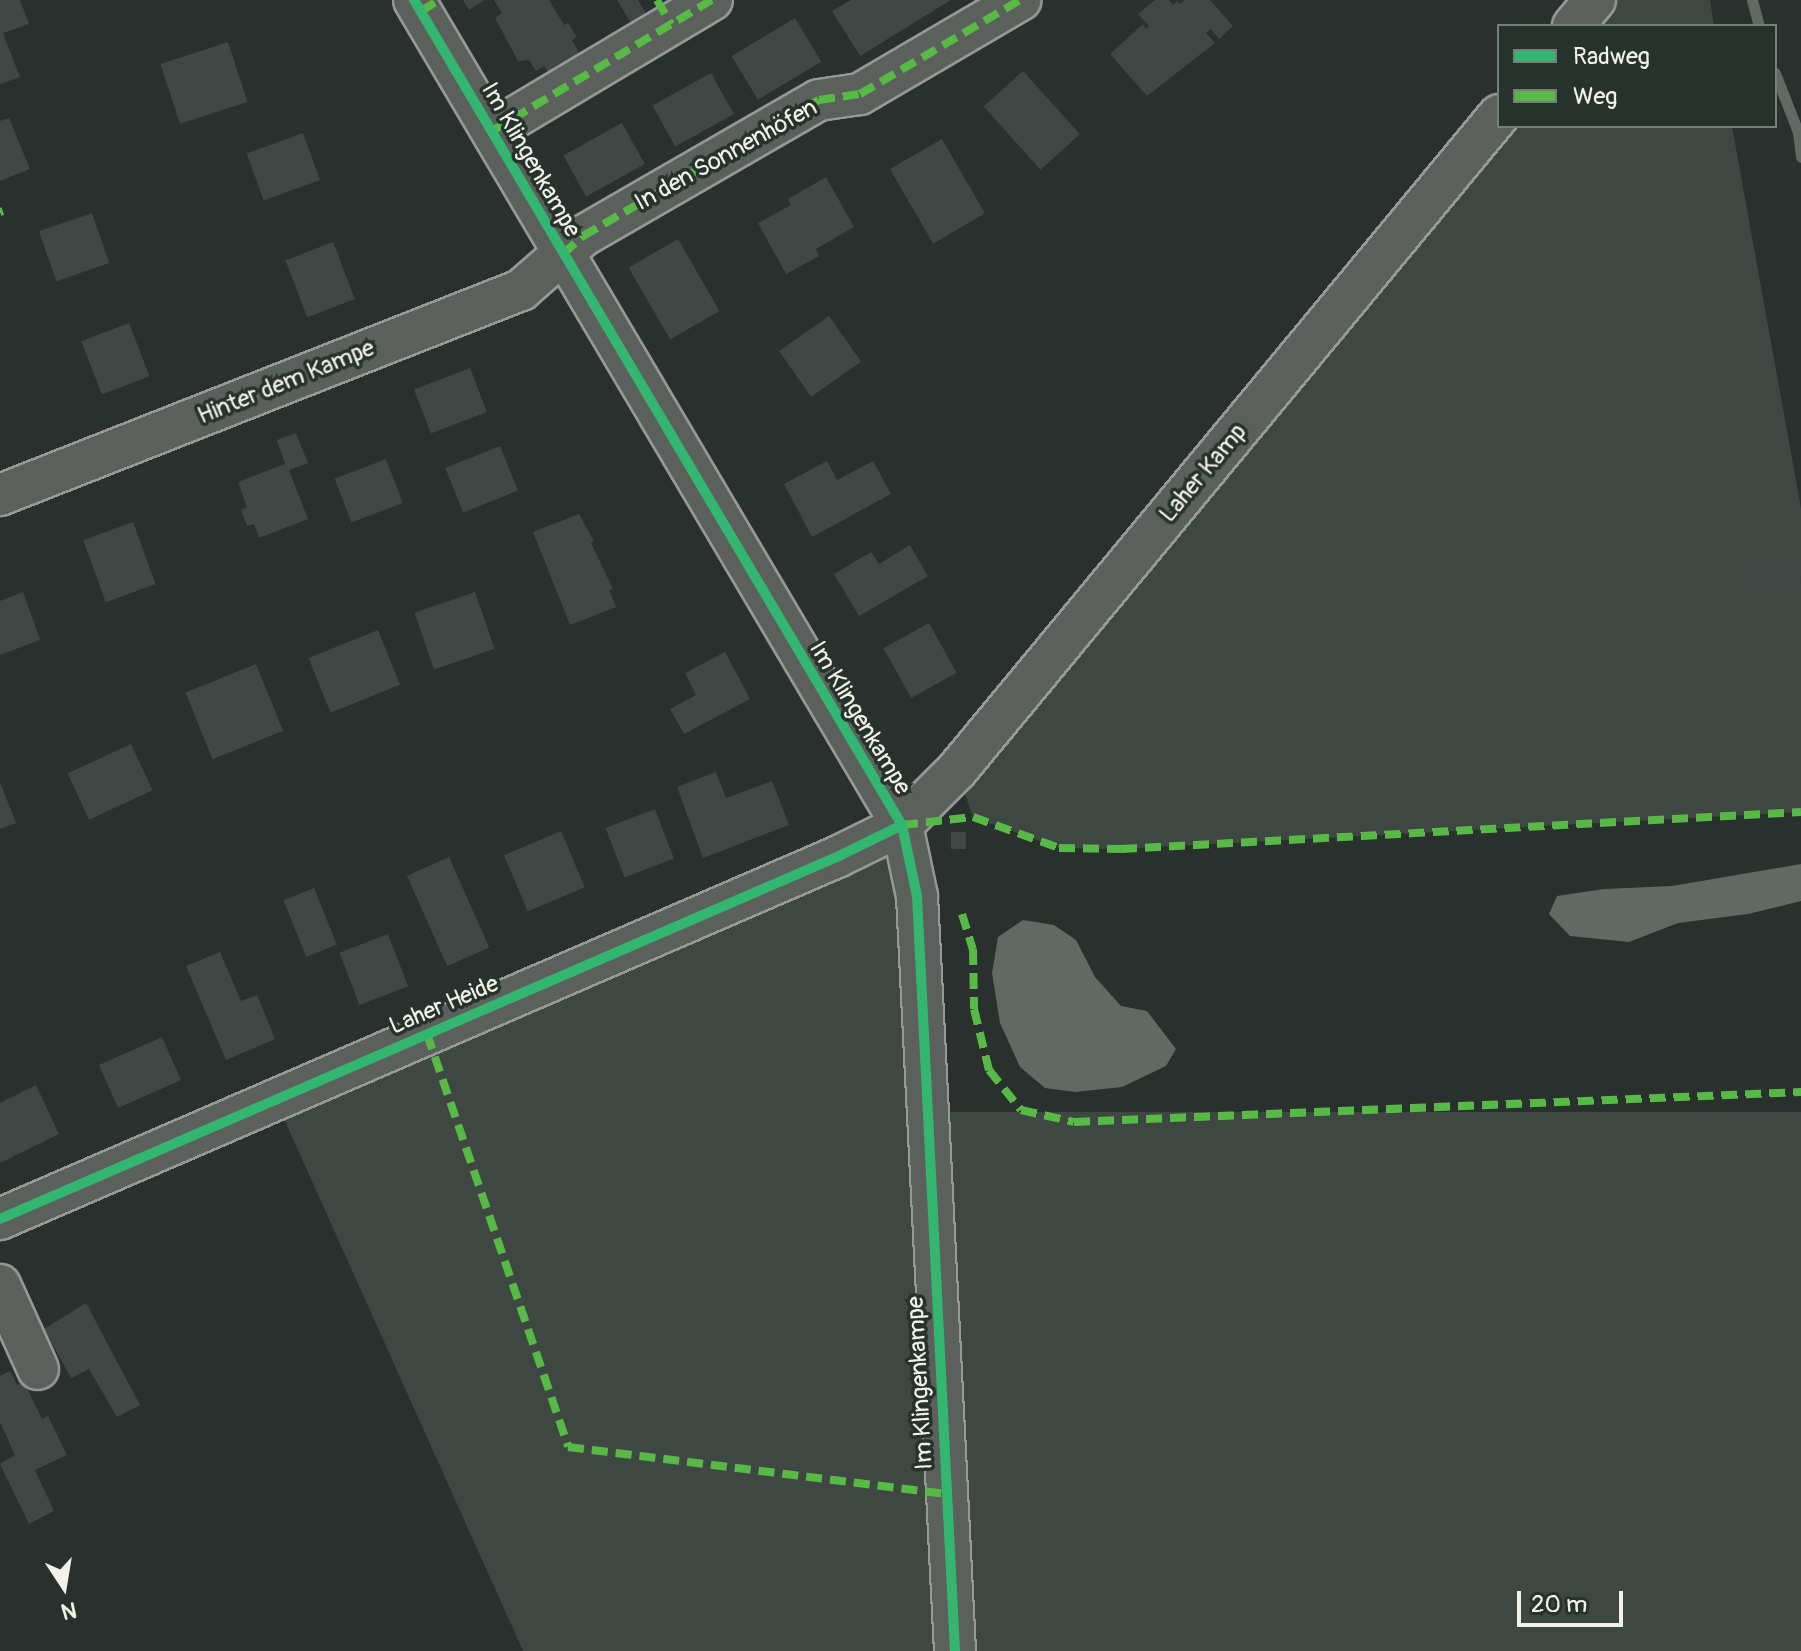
<!DOCTYPE html>
<meta charset="utf-8">
<style>
body{margin:0}
#map{position:relative;width:1801px;height:1651px;overflow:hidden;background:#29302d;font-family:Pangolin,sans-serif}
div>[style]{position:absolute}
.green>*{inset:0;background:#3e4742;transform-origin:0 0}
.water>*{inset:0;background:#616963}
.stream>*{height:11px;margin:-5.5px;padding:0 5.5px;transform-origin:5.5px;border-radius:5.5px;background:#616963}
.building>*{inset:0;background:#414744;transform-origin:0 0}
.roads{filter:drop-shadow(2px 0 #969996) drop-shadow(-2px 0 #969996) drop-shadow(0 2px #969996) drop-shadow(0 -2px #969996)}
.minor>*{height:40px;margin:-20px;padding:0 20px;transform-origin:20px;border-radius:20px;background:#5c605c}
.quiet>*{height:8px;margin-top:-4px;transform-origin:0;background:repeating-linear-gradient(90deg,#58b947 0 16px,transparent 0 24px)}
.cycleway>*{height:10px;margin:-5px;padding:0 5px;transform-origin:5px;border-radius:5px;background:#33b770}
span{translate:-50% -50%;white-space:nowrap;text-align:center;line-height:1.15;-webkit-text-stroke:7px #26332d;paint-order:stroke}
.street-label{font-size:24px;color:#f4f1e8}
.legend{position:absolute;left:1497px;top:24px;width:280px;height:104px;box-sizing:border-box;background:#26332d;border:2px solid #787f78;margin:0;padding:10px 14px;list-style:none;font-size:24px;color:#f4f1e8}
.legend li{display:flex;align-items:center;gap:16px;height:40px}
.legend b{width:40px;border:2px solid #787f78}
.north{position:absolute;left:24px;top:1547px;width:80px;height:80px;-webkit-text-stroke:6px #26332d;paint-order:stroke;rotate:168deg;font-size:22px;font-weight:700;line-height:32px;text-align:center;color:#f4f1e8}
.north::after{content:'';display:block;margin:auto;width:28px;height:36px;background:#f4f1e8;clip-path:polygon(50% 0,100% 100%,50% 72%,0 100%)}
.scale{position:absolute;left:1517px;top:1591px;width:106px;height:36px;box-sizing:border-box;border:4px solid #f4f1e8;border-top:0;padding-left:10px;font-size:24px;line-height:28px;white-space:nowrap;color:#f4f1e8;-webkit-text-stroke:6px #26332d;paint-order:stroke}
</style>
<div id="map">
<div class="green">
<div style="clip-path:polygon(1610px 0,1710px 0,1714px 26px,1589px 26px)"></div>
<div style="clip-path:polygon(1507px 126px,1732px 126px,1801px 508px,1801px 812px,1121px 849px,1059px 848px,973px 817px,963px 789px)"></div>
<div style="clip-path:polygon(902px 825px,940px 1651px,523px 1651px,275px 1099px)"></div>
<div style="left:1801px;top:1112px;width:539px;height:851px;rotate:90deg"></div>
</div>
<div class="water">
<div style="clip-path:polygon(1801px 864px,1801px 901px,1748px 914px,1678px 923px,1629px 942px,1570px 936px,1549px 914px,1557px 896px,1604px 889px,1672px 886px)"></div>
<div style="clip-path:polygon(1023px 920px,1054px 925px,1076px 940px,1095px 977px,1121px 1006px,1147px 1011px,1176px 1049px,1166px 1066px,1122px 1087px,1075px 1092px,1045px 1088px,1020px 1067px,1000px 1023px,992px 973px,998px 937px)"></div>
</div>
<div class="stream">
<div style="left:1752px;top:0;width:27px;rotate:75deg"></div>
<div style="left:1775px;top:73px;width:63px;rotate:68.7deg"></div>
<div style="left:1798px;top:132px;width:25px;rotate:83deg"></div>
</div>
<div class="building">
<div style="clip-path:polygon(0 0,20px 0,29px 24px,3px 33px,20px 77px,0 84px)"></div>
<div style="clip-path:polygon(463px 0,485px 0,469px 10px)"></div>
<div style="clip-path:polygon(494px 0,549px 0,564px 25px,568px 23px,577px 37px,572px 40px,583px 60px,552px 78px,544px 66px,536px 71px,529px 60px,518px 61px,495px 18px,502px 13px)"></div>
<div style="clip-path:polygon(617px 0,638px 0,648px 17px,633px 26px)"></div>
<div style="clip-path:polygon(851px 0,951px 0,860px 56px,832px 11px)"></div>
<div style="clip-path:polygon(1155px 0,1169px 0,1173px 5px,1177px 1px,1180px 4px,1184px 0,1210px 0,1233px 26px,1219px 39px,1211px 29px,1206px 33px,1215px 43px,1147px 96px,1110px 54px,1143px 24px,1146px 29px,1149px 26px,1138px 14px)"></div>
<div style="left:795px;top:18px;width:51px;height:74px;rotate:59deg"></div>
<div style="left:228px;top:42px;width:63px;height:71px;rotate:72deg"></div>
<div style="left:1023px;top:71px;width:85px;height:53px;rotate:48deg"></div>
<div style="left:711px;top:73px;width:47px;height:67px;rotate:61deg"></div>
<div style="clip-path:polygon(9px 118px,30px 169px,0 181px,0 121px)"></div>
<div style="left:622px;top:123px;width:47px;height:67px;rotate:61deg"></div>
<div style="left:303px;top:133px;width:50px;height:60px;rotate:70deg"></div>
<div style="left:942px;top:139px;width:86px;height:60px;rotate:60deg"></div>
<div style="clip-path:polygon(826px 177px,854px 227px,816px 249px,819px 256px,786px 274px,758px 223px,791px 205px,788px 199px)"></div>
<div style="left:92px;top:213px;width:53px;height:56px;rotate:71deg"></div>
<div style="left:678px;top:239px;width:83px;height:57px;rotate:60deg"></div>
<div style="left:333px;top:242px;width:61px;height:51px;rotate:69deg"></div>
<div style="left:829px;top:316px;width:56px;height:61px;rotate:55deg"></div>
<div style="left:129px;top:323px;width:57px;height:51px;rotate:69deg"></div>
<div style="left:470px;top:368px;width:47px;height:60px;rotate:69deg"></div>
<div style="clip-path:polygon(296px 433px,308px 463px,289px 470px,308px 519px,259px 538px,254px 524px,247px 526px,241px 510px,247px 507px,238px 482px,285px 464px,277px 440px)"></div>
<div style="left:500px;top:446px;width:48px;height:59px;rotate:68deg"></div>
<div style="left:386px;top:459px;width:47px;height:55px;rotate:69deg"></div>
<div style="clip-path:polygon(827px 461px,837px 480px,873px 461px,891px 494px,812px 537px,784px 484px)"></div>
<div style="clip-path:polygon(579px 514px,594px 541px,591px 543px,613px 589px,609px 590px,616px 607px,570px 625px,533px 532px)"></div>
<div style="left:133px;top:522px;width:66px;height:53px;rotate:70deg"></div>
<div style="clip-path:polygon(910px 545px,928px 576px,859px 616px,834px 574px,871px 552px,879px 564px)"></div>
<div style="left:1751px;top:560px;width:50px;height:29px;rotate:1deg"></div>
<div style="clip-path:polygon(23px 592px,40px 640px,0 655px,0 601px)"></div>
<div style="left:475px;top:592px;width:60px;height:64px;rotate:71deg"></div>
<div style="left:929px;top:623px;width:57px;height:52px;rotate:61deg"></div>
<div style="left:378px;top:630px;width:59px;height:75px;rotate:68deg"></div>
<div style="clip-path:polygon(725px 652px,750px 699px,684px 734px,670px 709px,696px 695px,685px 673px)"></div>
<div style="left:256px;top:664px;width:72px;height:76px;rotate:68deg"></div>
<div style="left:131px;top:744px;width:51px;height:70px;rotate:65deg"></div>
<div style="clip-path:polygon(716px 772px,726px 798px,772px 781px,789px 825px,703px 858px,677px 787px)"></div>
<div style="clip-path:polygon(0 782px,16px 823px,0 829px)"></div>
<div style="left:655px;top:809px;width:53px;height:53px;rotate:69deg"></div>
<div style="left:561px;top:831px;width:61px;height:62px;rotate:67deg"></div>
<div style="left:951px;top:832px;width:15px;height:17px"></div>
<div style="left:449px;top:857px;width:99px;height:46px;rotate:66deg"></div>
<div style="left:314px;top:888px;width:61px;height:33px;rotate:68deg"></div>
<div style="left:388px;top:934px;width:56px;height:52px;rotate:69deg"></div>
<div style="clip-path:polygon(220px 952px,241px 1001px,257px 995px,275px 1039px,226px 1060px,186px 966px)"></div>
<div style="left:162px;top:1037px;width:47px;height:69px;rotate:66deg"></div>
<div style="clip-path:polygon(36px 1085px,59px 1134px,0 1163px,0 1103px)"></div>
<div style="clip-path:polygon(86px 1303px,140px 1405px,117px 1417px,89px 1369px,71px 1378px,44px 1329px)"></div>
<div style="clip-path:polygon(10px 1371px,17px 1385px,24px 1382px,42px 1419px,48px 1416px,67px 1455px,35px 1470px,54px 1511px,29px 1524px,0 1464px,15px 1455px,0 1422px,0 1376px)"></div>
</div>
<div class="roads">
<div class="minor">
<div style="left:414px;top:0;width:959px;rotate:59.4deg"></div>
<div style="left:902px;top:825px;width:73px;rotate:78.1deg"></div>
<div style="left:917px;top:896px;width:756px;rotate:87.12deg"></div>
<div style="left:1573px;top:26px;width:34px;rotate:-50deg"></div>
<div style="left:492px;top:131px;width:256px;rotate:-30.8deg"></div>
<div style="left:0;top:495px;width:560px;rotate:-21.48deg"></div>
<div style="left:521px;top:290px;width:82px;rotate:-41.1deg"></div>
<div style="left:583px;top:236px;width:272px;rotate:-30deg"></div>
<div style="left:819px;top:100px;width:41px;rotate:-8.3deg"></div>
<div style="left:860px;top:94px;width:186px;rotate:-30.4deg"></div>
<div style="left:0;top:1219px;width:912px;rotate:-23.39deg"></div>
<div style="left:837px;top:857px;width:72px;rotate:-26.2deg"></div>
<div style="left:902px;top:825px;width:78px;rotate:-45deg"></div>
<div style="left:957px;top:770px;width:850px;rotate:-50.39deg"></div>
<div style="left:0;top:1285px;width:92px;rotate:65.7deg"></div>
</div>
</div>
<div class="quiet">
<div style="left:657px;top:0;width:28px;rotate:60deg"></div>
<div style="left:421px;top:11px;width:21px;rotate:-31deg"></div>
<div style="left:492px;top:131px;width:256px;rotate:-30.8deg"></div>
<div style="left:0;top:212px;width:3px;rotate:-18deg"></div>
<div style="left:563px;top:254px;width:27px;rotate:-42deg"></div>
<div style="left:583px;top:236px;width:272px;rotate:-30deg"></div>
<div style="left:819px;top:100px;width:41px;rotate:-8.3deg"></div>
<div style="left:860px;top:94px;width:186px;rotate:-30.4deg"></div>
<div style="left:902px;top:825px;width:71px;rotate:-6.4deg"></div>
<div style="left:973px;top:817px;width:91px;rotate:19.8deg"></div>
<div style="left:1059px;top:848px;width:62px;rotate:0.9deg"></div>
<div style="left:1121px;top:849px;width:681px;rotate:-3.11deg"></div>
<div style="left:962px;top:914px;width:37px;rotate:73deg"></div>
<div style="left:973px;top:949px;width:60px;rotate:89deg"></div>
<div style="left:974px;top:1009px;width:63px;rotate:76.2deg"></div>
<div style="left:989px;top:1070px;width:51px;rotate:51.3deg"></div>
<div style="left:1021px;top:1110px;width:54px;rotate:12.8deg"></div>
<div style="left:1074px;top:1122px;width:728px;rotate:-2.36deg"></div>
<div style="left:427px;top:1034px;width:436px;rotate:71.1deg"></div>
<div style="left:568px;top:1447px;width:381px;rotate:7.1deg"></div>
</div>
<div class="cycleway">
<div style="left:414px;top:0;width:959px;rotate:59.4deg"></div>
<div style="left:902px;top:825px;width:73px;rotate:78.1deg"></div>
<div style="left:917px;top:896px;width:756px;rotate:87.12deg"></div>
<div style="left:0;top:1219px;width:912px;rotate:-23.39deg"></div>
<div style="left:837px;top:857px;width:72px;rotate:-26.2deg"></div>
</div>
<div class="street-label">
<span style="left:726px;top:155px;rotate:-29deg">In den Sonnenhöfen</span>
<span style="left:531px;top:160px;rotate:60deg">Im Klingenkampe</span>
<span style="left:286px;top:382px;rotate:-22deg">Hinter dem Kampe</span>
<span style="left:1203px;top:473px;rotate:-50deg">Laher Kamp</span>
<span style="left:860px;top:718px;rotate:59deg">Im Klingenkampe</span>
<span style="left:444px;top:1005px;rotate:-23deg">Laher Heide</span>
<span style="left:920px;top:1383px;rotate:-93deg">Im Klingenkampe</span>
</div>
<ul class="legend">
<li><b style="height:10px;background:#33b770"></b>Radweg</li>
<li><b style="height:10px;background:#58b947"></b>Weg</li>
</ul>
<div class="north">N</div>
<div class="scale">20 m</div>
</div>
